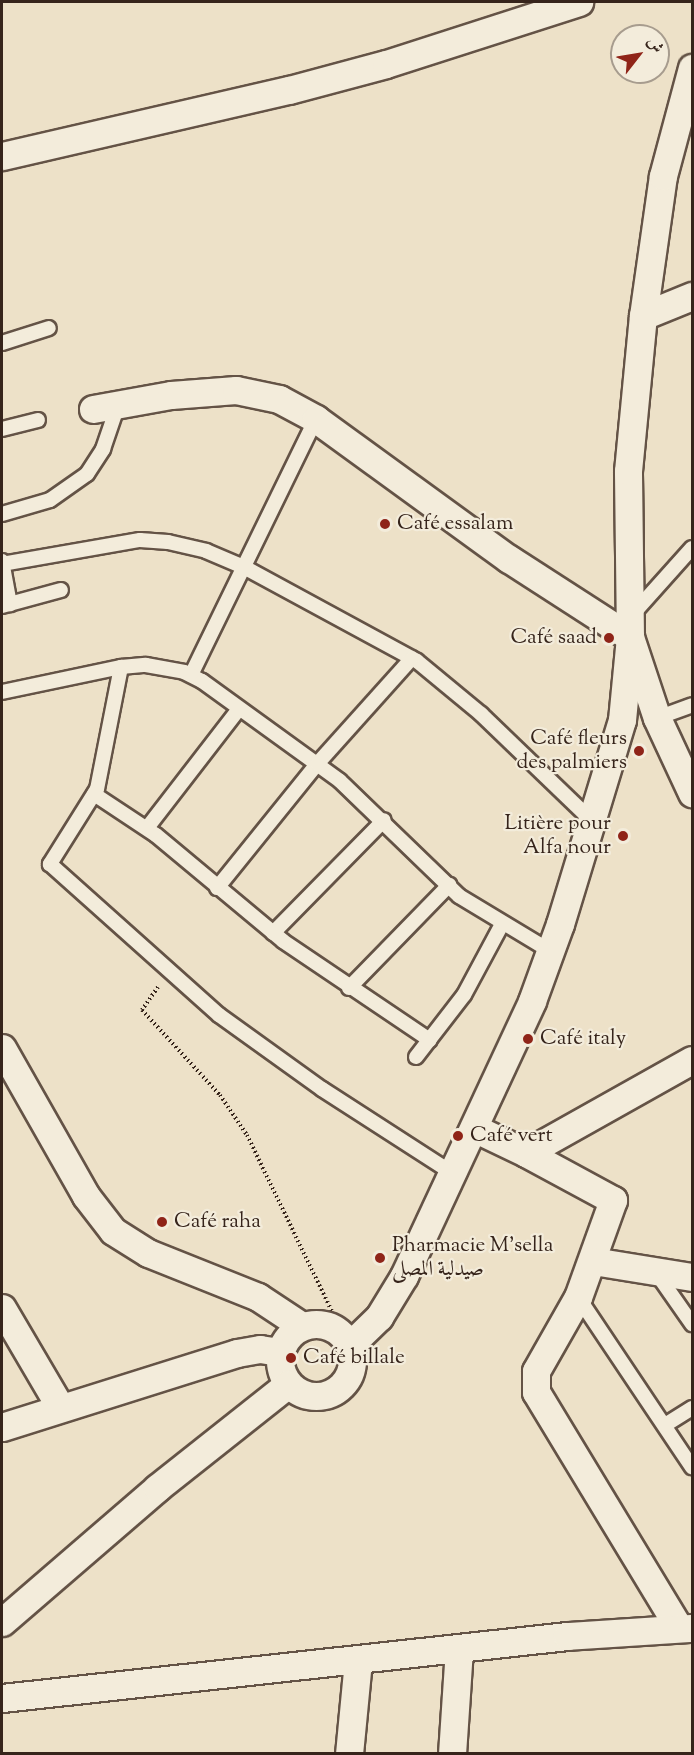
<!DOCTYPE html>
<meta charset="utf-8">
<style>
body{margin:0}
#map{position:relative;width:694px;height:1755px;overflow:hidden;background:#ede1c8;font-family:"Sorts Mill Goudy",Amiri,serif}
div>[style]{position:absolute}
.path>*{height:4px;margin-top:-2px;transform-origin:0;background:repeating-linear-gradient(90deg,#36241b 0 1.5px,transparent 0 4.5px)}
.roads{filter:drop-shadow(2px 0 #645346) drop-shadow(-2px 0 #645346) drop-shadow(0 2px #645346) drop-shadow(0 -2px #645346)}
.lane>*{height:14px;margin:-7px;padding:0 7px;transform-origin:7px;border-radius:7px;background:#f3ecdb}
.street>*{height:27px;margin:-13.5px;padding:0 13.5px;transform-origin:13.5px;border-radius:13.5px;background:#f3ecdb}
.street>.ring{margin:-13.5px;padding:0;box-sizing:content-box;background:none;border:27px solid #f3ecdb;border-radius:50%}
.dots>*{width:16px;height:16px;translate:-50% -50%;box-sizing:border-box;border:3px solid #f3ecdb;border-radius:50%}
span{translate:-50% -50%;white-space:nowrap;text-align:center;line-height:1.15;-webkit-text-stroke:4.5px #f3ecdb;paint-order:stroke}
.poi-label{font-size:21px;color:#36241b}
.left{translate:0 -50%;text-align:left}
.right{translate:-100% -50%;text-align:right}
.frame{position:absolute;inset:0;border:3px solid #36241b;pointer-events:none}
.north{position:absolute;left:610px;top:24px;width:60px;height:60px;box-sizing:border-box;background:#f3ecdb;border:2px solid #a79c8e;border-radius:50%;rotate:59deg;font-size:16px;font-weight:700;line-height:24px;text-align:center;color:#36241b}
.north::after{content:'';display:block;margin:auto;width:21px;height:27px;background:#8f2418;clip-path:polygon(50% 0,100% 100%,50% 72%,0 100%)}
</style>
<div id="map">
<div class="path">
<div style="left:158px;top:987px;width:28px;rotate:125deg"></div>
<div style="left:142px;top:1010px;width:115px;rotate:47.5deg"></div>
<div style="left:220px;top:1095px;width:48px;rotate:56deg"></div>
<div style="left:247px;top:1135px;width:205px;rotate:64.3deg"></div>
</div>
<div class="roads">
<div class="lane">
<div style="left:2px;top:343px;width:49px;rotate:-17.7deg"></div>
<div style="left:2px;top:429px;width:37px;rotate:-14deg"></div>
<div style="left:2px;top:514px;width:50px;rotate:-16.3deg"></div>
<div style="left:50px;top:500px;width:45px;rotate:-35.1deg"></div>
<div style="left:87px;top:474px;width:30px;rotate:-57deg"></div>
<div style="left:103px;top:449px;width:46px;rotate:-71.2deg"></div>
<div style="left:2px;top:561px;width:44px;rotate:79.5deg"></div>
<div style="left:2px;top:564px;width:140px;rotate:-9.9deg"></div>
<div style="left:140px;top:540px;width:28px;rotate:4deg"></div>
<div style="left:168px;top:542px;width:39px;rotate:13deg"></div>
<div style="left:206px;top:551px;width:39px;rotate:23deg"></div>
<div style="left:242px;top:566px;width:199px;rotate:28.5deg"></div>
<div style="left:417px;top:661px;width:83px;rotate:39.6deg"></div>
<div style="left:481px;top:714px;width:154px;rotate:43.9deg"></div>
<div style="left:2px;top:606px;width:61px;rotate:-15.2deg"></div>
<div style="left:632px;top:615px;width:90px;rotate:-48.2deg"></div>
<div style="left:121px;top:667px;width:124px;rotate:101.1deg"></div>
<div style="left:97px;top:789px;width:89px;rotate:122.1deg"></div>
<div style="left:50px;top:864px;width:227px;rotate:41.8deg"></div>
<div style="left:219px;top:1015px;width:127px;rotate:35.7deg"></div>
<div style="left:322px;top:1089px;width:157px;rotate:32.8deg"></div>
<div style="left:191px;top:675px;width:285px;rotate:-64deg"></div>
<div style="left:2px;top:692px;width:122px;rotate:-11.9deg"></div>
<div style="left:121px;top:667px;width:25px;rotate:-5deg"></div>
<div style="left:146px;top:665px;width:39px;rotate:10deg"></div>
<div style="left:184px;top:672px;width:20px;rotate:27deg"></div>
<div style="left:202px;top:681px;width:170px;rotate:35.9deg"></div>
<div style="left:340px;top:781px;width:165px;rotate:44deg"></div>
<div style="left:459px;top:896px;width:106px;rotate:31.1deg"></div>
<div style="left:657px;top:718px;width:37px;rotate:-20deg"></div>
<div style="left:94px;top:794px;width:74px;rotate:33.5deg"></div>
<div style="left:156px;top:835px;width:165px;rotate:39.8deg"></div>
<div style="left:283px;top:941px;width:177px;rotate:34deg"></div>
<div style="left:147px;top:828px;width:150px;rotate:-52.3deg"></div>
<div style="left:217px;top:888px;width:159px;rotate:-51.1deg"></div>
<div style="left:317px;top:764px;width:142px;rotate:-48.1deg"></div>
<div style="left:273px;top:933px;width:158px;rotate:-45.5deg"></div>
<div style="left:349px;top:988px;width:144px;rotate:-45.8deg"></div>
<div style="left:416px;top:1057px;width:78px;rotate:-52.3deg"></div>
<div style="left:464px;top:995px;width:81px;rotate:-61.8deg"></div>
<div style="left:655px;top:1271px;width:65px;rotate:55.1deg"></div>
<div style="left:578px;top:1297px;width:205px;rotate:56.2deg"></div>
<div style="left:665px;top:1425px;width:32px;rotate:-32deg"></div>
</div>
<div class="street">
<div style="left:2px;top:156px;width:294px;rotate:-13deg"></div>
<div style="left:289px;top:90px;width:100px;rotate:-15deg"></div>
<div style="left:386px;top:64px;width:203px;rotate:-17.8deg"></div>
<div style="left:643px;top:316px;width:53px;rotate:-22.2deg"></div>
<div style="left:93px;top:409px;width:79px;rotate:-10.2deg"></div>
<div style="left:171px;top:395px;width:65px;rotate:-4.4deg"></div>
<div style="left:236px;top:390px;width:44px;rotate:11.8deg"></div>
<div style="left:279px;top:399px;width:42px;rotate:28.4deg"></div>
<div style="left:316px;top:419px;width:238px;rotate:36deg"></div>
<div style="left:509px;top:559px;width:144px;rotate:32.8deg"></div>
<div style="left:630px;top:637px;width:85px;rotate:71.6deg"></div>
<div style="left:657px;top:718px;width:83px;rotate:65deg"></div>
<div style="left:2px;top:1048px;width:170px;rotate:60.4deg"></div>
<div style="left:86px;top:1196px;width:44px;rotate:52.4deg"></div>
<div style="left:113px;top:1231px;width:41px;rotate:32.2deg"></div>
<div style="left:148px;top:1253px;width:118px;rotate:21.8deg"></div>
<div style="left:258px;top:1297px;width:53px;rotate:33.4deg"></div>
<div style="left:476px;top:1129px;width:55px;rotate:25.6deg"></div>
<div style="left:526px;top:1153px;width:190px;rotate:-29.3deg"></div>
<div style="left:526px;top:1153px;width:99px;rotate:28.4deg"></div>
<div style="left:613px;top:1200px;width:103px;rotate:109.8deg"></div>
<div style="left:578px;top:1297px;width:85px;rotate:119.6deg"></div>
<div style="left:536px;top:1371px;width:21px;rotate:90deg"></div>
<div style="left:536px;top:1392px;width:276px;rotate:58.8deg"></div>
<div style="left:593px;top:1261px;width:100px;rotate:9.2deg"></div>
<div style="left:2px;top:1308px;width:115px;rotate:59.6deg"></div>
<div class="ring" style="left:280px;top:1324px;width:45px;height:45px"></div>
<div style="left:349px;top:1346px;width:42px;rotate:-44deg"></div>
<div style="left:379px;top:1317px;width:48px;rotate:-58.6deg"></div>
<div style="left:404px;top:1276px;width:303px;rotate:-65deg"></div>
<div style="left:532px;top:1001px;width:82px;rotate:-70deg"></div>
<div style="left:560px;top:924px;width:213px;rotate:-73.1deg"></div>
<div style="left:622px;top:720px;width:83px;rotate:-84.5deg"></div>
<div style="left:630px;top:637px;width:166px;rotate:-90.7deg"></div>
<div style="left:628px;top:471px;width:156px;rotate:-84.5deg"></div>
<div style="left:643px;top:316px;width:141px;rotate:-81.9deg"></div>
<div style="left:663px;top:176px;width:112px;rotate:-75deg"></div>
<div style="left:2px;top:1427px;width:246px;rotate:-17.5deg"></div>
<div style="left:237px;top:1353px;width:23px;rotate:-10deg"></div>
<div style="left:260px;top:1349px;width:20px;rotate:9deg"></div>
<div style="left:2px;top:1622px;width:205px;rotate:-40.8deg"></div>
<div style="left:157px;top:1488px;width:167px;rotate:-38.4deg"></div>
<div style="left:2px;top:1698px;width:568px;rotate:-6.26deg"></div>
<div style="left:567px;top:1636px;width:125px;rotate:-3.7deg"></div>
<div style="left:349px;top:1754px;width:93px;rotate:-84.5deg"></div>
<div style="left:452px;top:1754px;width:105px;rotate:-86.2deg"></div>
</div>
</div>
<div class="dots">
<div style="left:385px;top:524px;background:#8f2418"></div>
<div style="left:609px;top:638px;background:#8f2418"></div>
<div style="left:639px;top:751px;background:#8f2418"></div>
<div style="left:623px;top:836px;background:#8f2418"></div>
<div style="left:528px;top:1039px;background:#8f2418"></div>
<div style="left:458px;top:1136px;background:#8f2418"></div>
<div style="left:162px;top:1222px;background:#8f2418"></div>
<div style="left:380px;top:1258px;background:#8f2418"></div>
<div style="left:291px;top:1358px;background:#8f2418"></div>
</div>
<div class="poi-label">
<span class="left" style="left:397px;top:524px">Café essalam</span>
<span class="right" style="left:597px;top:638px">Café saad</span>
<span class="right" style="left:627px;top:751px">Café fleurs<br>des palmiers</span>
<span class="right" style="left:611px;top:836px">Litière pour<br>Alfa nour</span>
<span class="left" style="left:540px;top:1039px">Café italy</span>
<span class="left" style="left:470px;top:1136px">Café vert</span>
<span class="left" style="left:174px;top:1222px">Café raha</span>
<span class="left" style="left:392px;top:1258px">Pharmacie M'sella<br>صيدلية المصلى</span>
<span class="left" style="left:303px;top:1358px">Café billale</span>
</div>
<div class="frame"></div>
<div class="north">ش</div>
</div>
